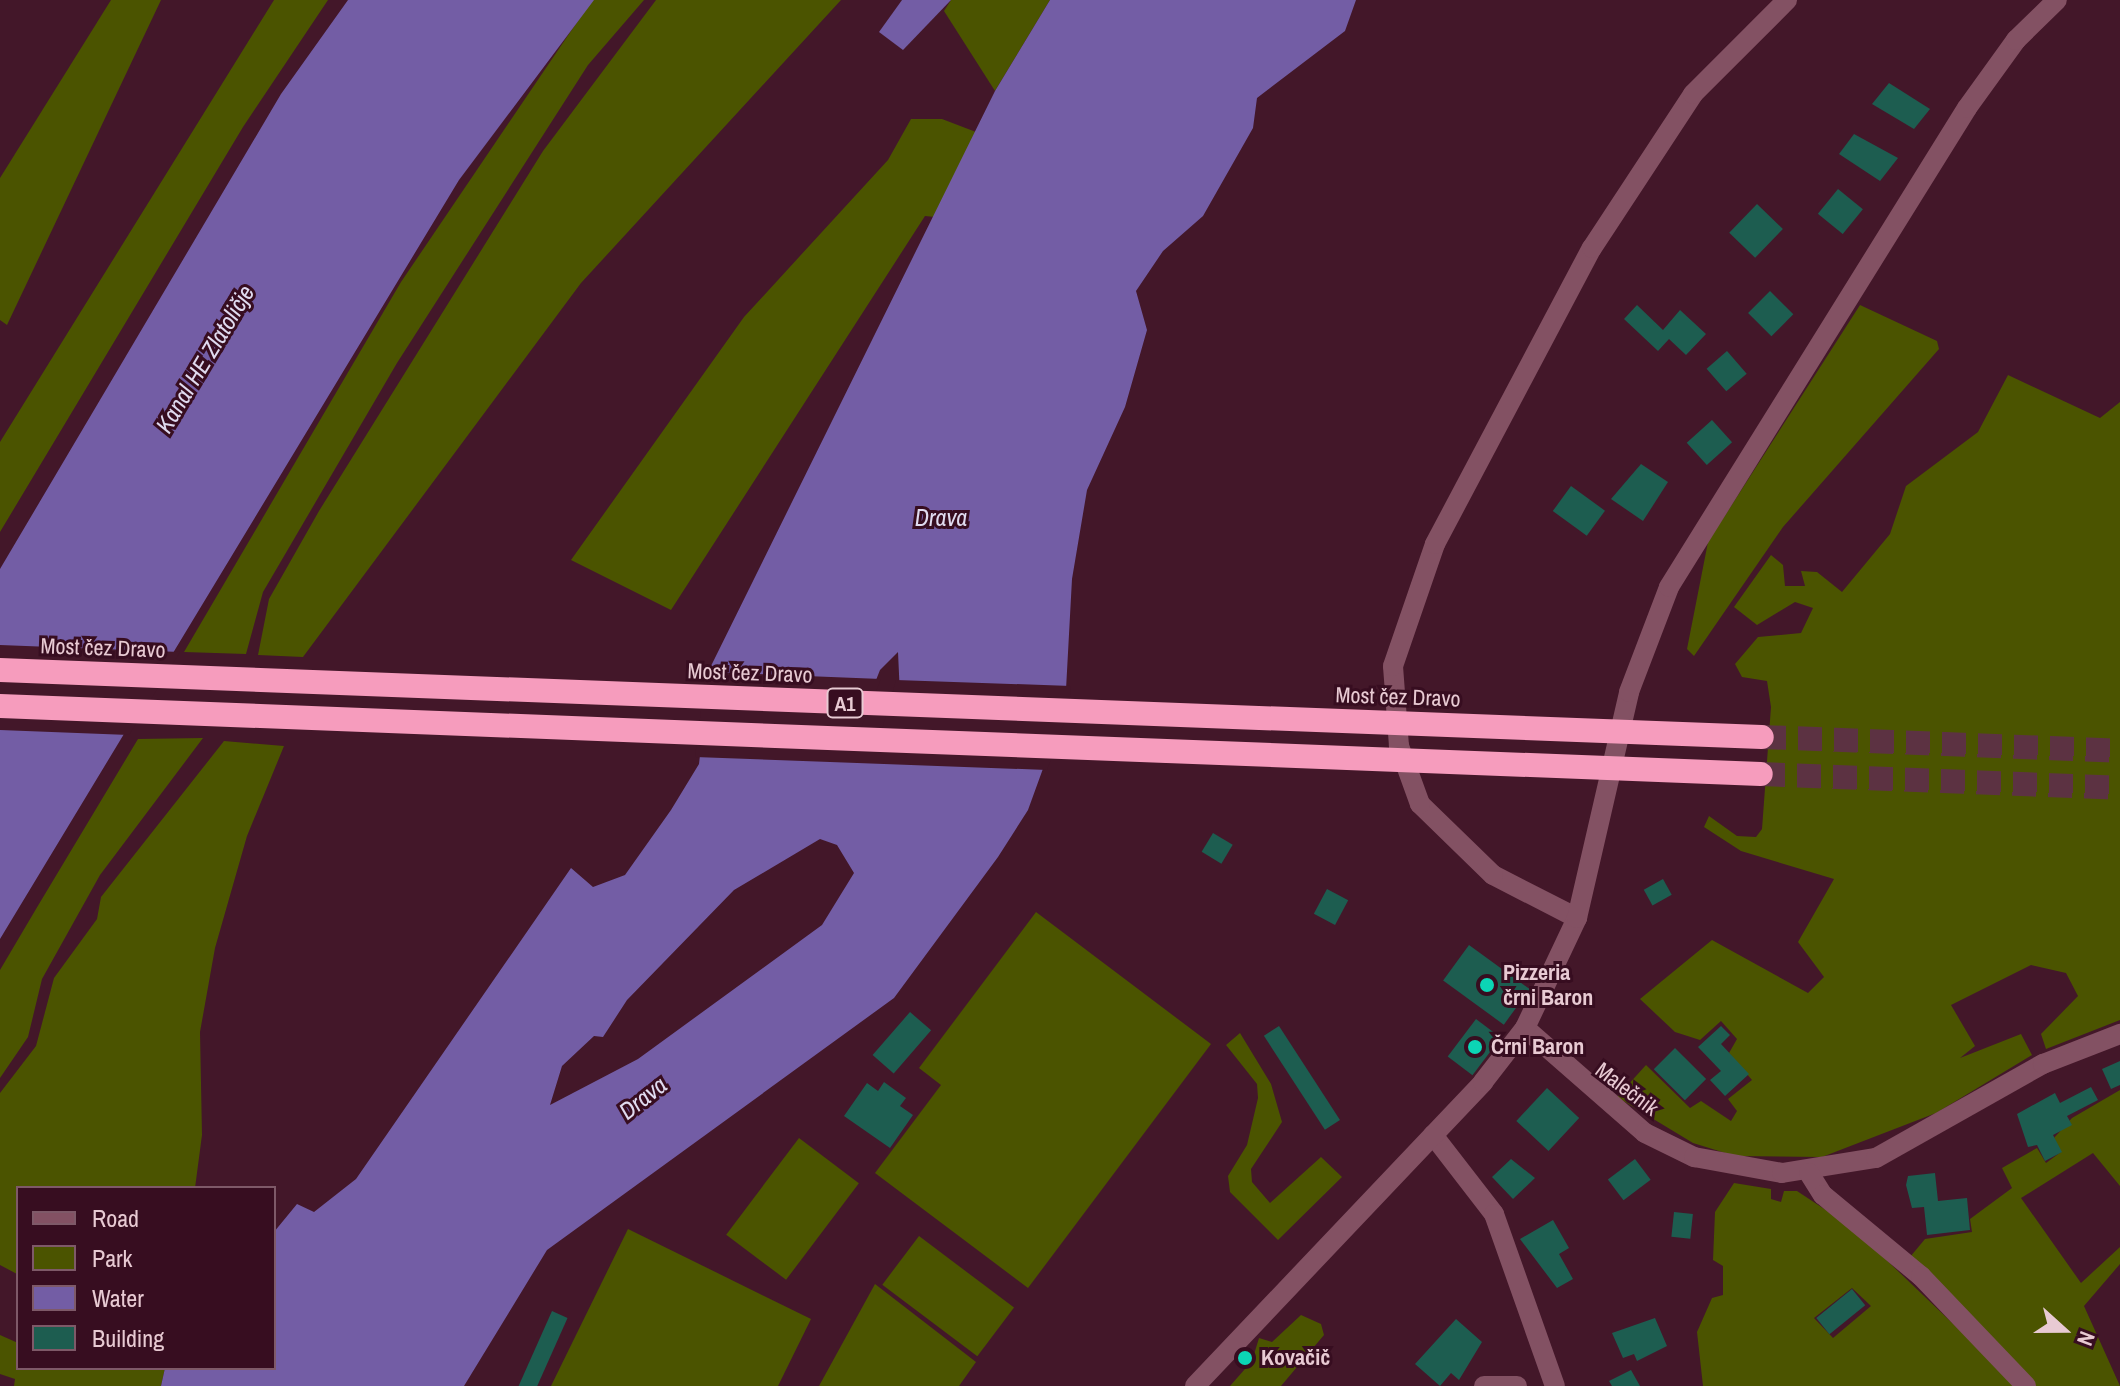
<!DOCTYPE html>
<meta charset="utf-8">
<style>
body{margin:0}
#map{position:relative;width:2120px;height:1386px;overflow:hidden;background:#431729;font-family:"Archivo Narrow",sans-serif}
div>[style]{position:absolute}
.green>*{inset:0;background:#4b5400;transform-origin:0 0}
.water>*{inset:0;background:#735da5}
.pier>*{inset:0;background:#431729}
.building>*{inset:0;background:#1d5d50;transform-origin:0 0}
.motorway-tunnel>*{height:24px;margin-top:-12px;transform-origin:0;background:repeating-linear-gradient(90deg,#5c3242 0 24px,transparent 0 36px)}
.minor>*{height:20px;margin:-10px;padding:0 10px;transform-origin:10px;border-radius:10px;background:#835163}
.tertiary>*{height:20px;margin:-10px;padding:0 10px;transform-origin:10px;border-radius:10px;background:#835163}
.motorway>*{height:24px;margin:-12px;padding:0 12px;transform-origin:12px;border-radius:12px;background:#f69cbd}
.dots>*{width:22px;height:22px;translate:-50% -50%;box-sizing:border-box;border:4px solid #370d20;border-radius:50%}
span{translate:-50% -50%;white-space:nowrap;text-align:center;line-height:1.15;-webkit-text-stroke:6px #370d20;paint-order:stroke}
.shield-label span{padding:2px 6px;background:#370d20;border:2px solid;border-radius:6px;-webkit-text-stroke-width:0}
.shield-label{font-size:20px;color:#e8cad3;font-weight:700}
.street-label{font-size:22px;color:#e8cad3}
.poi-label{font-size:22px;color:#e8cad3;font-weight:700}
.left{translate:0 -50%;text-align:left}
.water-label{font-size:24px;color:#e0dbf0;font-style:italic}
.legend{position:absolute;left:16px;top:1186px;width:260px;height:184px;box-sizing:border-box;background:#370d20;border:2px solid #7e5968;margin:0;padding:10px 14px;list-style:none;font-size:24px;color:#e8cad3}
.legend li{display:flex;align-items:center;gap:16px;height:40px}
.legend b{width:40px;border:2px solid #7e5968}
.north{position:absolute;left:2024px;top:1290px;width:80px;height:80px;-webkit-text-stroke:6px #370d20;paint-order:stroke;rotate:111deg;font-size:22px;font-weight:700;line-height:32px;text-align:center;color:#e8cad3}
.north::after{content:'';display:block;margin:auto;width:28px;height:36px;background:#e8cad3;clip-path:polygon(50% 0,100% 100%,50% 72%,0 100%)}
</style>
<div id="map">
<div class="green">
<div style="clip-path:polygon(111px 0,161px 0,7px 325px,0 320px,0 178px)"></div>
<div style="clip-path:polygon(274px 0,328px 0,243px 127px,0 532px,0 442px)"></div>
<div style="clip-path:polygon(592px 0,644px 0,588px 65px,397px 363px,263px 592px,246px 654px,184px 652px,401px 282px)"></div>
<div style="clip-path:polygon(656px 0,841px 0,581px 283px,303px 657px,258px 655px,269px 599px,319px 511px,543px 151px)"></div>
<div style="clip-path:polygon(951px 0,1050px 0,995px 91px,944px 11px)"></div>
<div style="clip-path:polygon(911px 119px,942px 119px,976px 132px,935px 217px,925px 216px,671px 610px,571px 560px,744px 317px,888px 160px)"></div>
<div style="clip-path:polygon(1860px 305px,1937px 341px,1939px 349px,1783px 527px,1694px 656px,1687px 649px,1708px 542px)"></div>
<div style="clip-path:polygon(2008px 375px,2100px 418px,2120px 402px,2120px 1020px,2046px 1049px,2041px 1034px,2078px 996px,2066px 973px,2031px 965px,1951px 1005px,1975px 1046px,1960px 1058px,2021px 1034px,2032px 1055px,1936px 1113px,1822px 1157px,1735px 1156px,1693px 1143px,1617px 1097px,1646px 1065px,1690px 1108px,1701px 1101px,1731px 1121px,1737px 1111px,1728px 1099px,1752px 1080px,1729px 1053px,1737px 1039px,1721px 1021px,1700px 1040px,1675px 1032px,1640px 999px,1712px 940px,1808px 993px,1824px 977px,1798px 942px,1834px 879px,1741px 851px,1704px 827px,1709px 816px,1737px 836px,1756px 837px,1762px 829px,1771px 707px,1767px 681px,1742px 677px,1735px 664px,1758px 637px,1801px 633px,1813px 608px,1795px 602px,1757px 625px,1734px 607px,1771px 555px,1783px 565px,1785px 586px,1805px 586px,1801px 571px,1817px 572px,1842px 592px,1890px 534px,1906px 486px,1978px 432px)"></div>
<div style="clip-path:polygon(203px 738px,100px 875px,42px 979px,28px 1037px,0 1078px,0 970px,36px 909px,138px 739px)"></div>
<div style="clip-path:polygon(224px 741px,284px 746px,247px 836px,215px 948px,200px 1032px,202px 1135px,195px 1188px,18px 1188px,17px 1274px,0 1265px,0 1093px,36px 1046px,54px 978px,97px 919px,101px 897px)"></div>
<div style="clip-path:polygon(1036px 912px,1211px 1044px,1028px 1288px,875px 1173px,941px 1085px,919px 1068px)"></div>
<div style="clip-path:polygon(1240px 1033px,1271px 1084px,1282px 1122px,1251px 1169px,1252px 1182px,1270px 1203px,1321px 1157px,1342px 1177px,1278px 1240px,1230px 1192px,1228px 1176px,1247px 1145px,1258px 1098px,1257px 1084px,1226px 1045px)"></div>
<div style="clip-path:polygon(2120px 1090px,2120px 1186px,2093px 1153px,2021px 1198px,2081px 1283px,2120px 1247px,2120px 1264px,2084px 1306px,2120px 1386px,2036px 1386px,1910px 1257px,1925px 1239px,1972px 1232px,1970px 1219px,2012px 1188px,2002px 1168px,2037px 1148px,2046px 1163px,2061px 1152px,2054px 1138px,2072px 1118px)"></div>
<div style="left:799px;top:1138px;width:75px;height:121px;rotate:37deg"></div>
<div style="clip-path:polygon(evenodd,1734px 1183px,1771px 1189px,1771px 1199px,1781px 1202px,1784px 1191px,1797px 1191px,1853px 1228px,2018px 1386px,1703px 1386px,1697px 1332px,1712px 1298px,1723px 1295px,1723px 1266px,1713px 1260px,1715px 1212px,1734px 1183px,1852px 1288px,1871px 1306px,1833px 1338px,1814px 1318px,1852px 1288px)"></div>
<div style="clip-path:polygon(628px 1229px,811px 1319px,778px 1386px,551px 1386px)"></div>
<div style="left:919px;top:1236px;width:119px;height:61px;rotate:37deg"></div>
<div style="clip-path:polygon(875px 1284px,976px 1362px,959px 1386px,819px 1386px)"></div>
<div style="clip-path:polygon(1301px 1315px,1321px 1324px,1324px 1335px,1281px 1386px,1230px 1386px,1252px 1361px,1259px 1338px,1272px 1342px)"></div>
<div style="clip-path:polygon(0 1335px,18px 1343px,18px 1368px,165px 1368px,161px 1386px,14px 1386px,15px 1379px,0 1374px)"></div>
</div>
<div class="water">
<div style="clip-path:polygon(348px 0,594px 0,459px 180px,0 939px,0 569px,281px 94px)"></div>
<div style="clip-path:polygon(902px 0,951px 0,903px 50px,879px 32px)"></div>
<div style="clip-path:polygon(evenodd,1050px 0,1356px 0,1345px 31px,1257px 98px,1253px 128px,1203px 216px,1163px 251px,1136px 291px,1147px 330px,1125px 407px,1087px 490px,1072px 579px,1065px 708px,1028px 810px,998px 857px,894px 998px,547px 1250px,464px 1386px,161px 1386px,165px 1368px,274px 1368px,274px 1232px,297px 1204px,314px 1212px,356px 1179px,571px 868px,593px 887px,625px 875px,671px 810px,699px 764px,710px 668px,995px 91px,1050px 0,898px 652px,900px 696px,882px 742px,853px 738px,880px 670px,898px 652px,1050px 0,820px 839px,837px 845px,854px 873px,822px 925px,638px 1059px,550px 1105px,562px 1066px,594px 1036px,603px 1037px,627px 1000px,734px 890px,820px 839px)"></div>
</div>
<div class="pier">
<div style="clip-path:polygon(0 645px,180px 652px,129px 735px,0 730px)"></div>
<div style="clip-path:polygon(706px 672px,881px 679px,857px 738px,879px 740px,896px 680px,1071px 686px,1069px 709px,1047px 770px,695px 757px)"></div>
</div>
<div class="building">
<div style="clip-path:polygon(1889px 83px,1930px 109px,1914px 129px,1872px 104px)"></div>
<div style="clip-path:polygon(1854px 134px,1898px 158px,1880px 181px,1839px 154px)"></div>
<div style="left:1838px;top:189px;width:32px;height:32px;rotate:39deg"></div>
<div style="left:1757px;top:204px;width:36px;height:40px;rotate:44deg"></div>
<div style="left:1770px;top:291px;width:33px;height:31px;rotate:45deg"></div>
<div style="clip-path:polygon(1637px 305px,1663px 330px,1680px 310px,1706px 334px,1686px 355px,1669px 339px,1658px 351px,1624px 319px)"></div>
<div style="left:1727px;top:351px;width:30px;height:27px;rotate:49deg"></div>
<div style="left:1712px;top:420px;width:30px;height:34px;rotate:48deg"></div>
<div style="clip-path:polygon(1641px 464px,1668px 482px,1643px 521px,1611px 499px)"></div>
<div style="left:1571px;top:486px;width:42px;height:31px;rotate:36deg"></div>
<div style="left:1213px;top:833px;width:23px;height:22px;rotate:31deg"></div>
<div style="left:1663px;top:879px;width:18px;height:22px;rotate:61deg"></div>
<div style="left:1327px;top:889px;width:24px;height:28px;rotate:28deg"></div>
<div style="left:1469px;top:945px;width:75px;height:44px;rotate:36deg"></div>
<div style="left:910px;top:1012px;width:28px;height:57px;rotate:41deg"></div>
<div style="left:1476px;top:1019px;width:31px;height:47px;rotate:37deg"></div>
<div style="left:1279px;top:1026px;width:112px;height:18px;rotate:57deg"></div>
<div style="clip-path:polygon(1721px 1026px,1730px 1035px,1721px 1044px,1749px 1074px,1725px 1096px,1710px 1080px,1721px 1071px,1698px 1047px)"></div>
<div style="left:1675px;top:1048px;width:44px;height:30px;rotate:45deg"></div>
<div style="clip-path:polygon(2120px 1061px,2120px 1085px,2111px 1089px,2102px 1069px)"></div>
<div style="clip-path:polygon(884px 1082px,906px 1098px,900px 1106px,913px 1115px,890px 1148px,844px 1116px,867px 1083px,878px 1091px)"></div>
<div style="clip-path:polygon(2091px 1087px,2098px 1100px,2067px 1116px,2072px 1125px,2053px 1135px,2062px 1152px,2045px 1161px,2037px 1145px,2028px 1147px,2017px 1114px,2055px 1093px,2060px 1103px)"></div>
<div style="left:1547px;top:1088px;width:44px;height:45px;rotate:43deg"></div>
<div style="clip-path:polygon(1511px 1159px,1535px 1178px,1513px 1199px,1492px 1177px)"></div>
<div style="left:1635px;top:1159px;width:26px;height:34px;rotate:53deg"></div>
<div style="clip-path:polygon(1935px 1173px,1938px 1201px,1967px 1198px,1970px 1230px,1927px 1235px,1924px 1207px,1912px 1208px,1906px 1185px,1908px 1176px)"></div>
<div style="left:1674px;top:1212px;width:19px;height:25px;rotate:6deg"></div>
<div style="clip-path:polygon(1553px 1220px,1569px 1248px,1559px 1254px,1573px 1279px,1557px 1288px,1520px 1239px)"></div>
<div style="left:1852px;top:1289px;width:21px;height:46px;rotate:51deg"></div>
<div style="left:552px;top:1311px;width:17px;height:84px;rotate:24deg"></div>
<div style="clip-path:polygon(1655px 1318px,1667px 1346px,1637px 1361px,1634px 1354px,1623px 1358px,1612px 1333px)"></div>
<div style="clip-path:polygon(1456px 1319px,1482px 1342px,1459px 1380px,1451px 1373px,1440px 1386px,1415px 1364px)"></div>
<div style="clip-path:polygon(1631px 1370px,1640px 1386px,1612px 1386px,1609px 1381px)"></div>
</div>
<div class="motorway-tunnel">
<div style="left:1762px;top:737px;width:358px;rotate:2.2deg"></div>
<div style="left:1761px;top:774px;width:359px;rotate:2.2deg"></div>
</div>
<div class="minor">
<div style="left:1577px;top:918px;width:94px;rotate:-152.9deg"></div>
<div style="left:1493px;top:875px;width:102px;rotate:-135.8deg"></div>
<div style="left:1420px;top:804px;width:62px;rotate:-109.9deg"></div>
<div style="left:1399px;top:746px;width:80px;rotate:-94.3deg"></div>
<div style="left:1393px;top:666px;width:129px;rotate:-71deg"></div>
<div style="left:1435px;top:544px;width:335px;rotate:-62.1deg"></div>
<div style="left:1592px;top:248px;width:184px;rotate:-56.7deg"></div>
<div style="left:1693px;top:94px;width:133px;rotate:-45deg"></div>
<div style="left:1525px;top:1028px;width:159px;rotate:41.2deg"></div>
<div style="left:1645px;top:1133px;width:55px;rotate:26.1deg"></div>
<div style="left:1694px;top:1157px;width:89px;rotate:10.3deg"></div>
<div style="left:1782px;top:1173px;width:95px;rotate:-9.1deg"></div>
<div style="left:1876px;top:1158px;width:192px;rotate:-29.4deg"></div>
<div style="left:2043px;top:1064px;width:83px;rotate:-21.3deg"></div>
<div style="left:1433px;top:1135px;width:100px;rotate:52.3deg"></div>
<div style="left:1494px;top:1214px;width:182px;rotate:70.5deg"></div>
<div style="left:1809px;top:1173px;width:26px;rotate:58deg"></div>
<div style="left:1823px;top:1195px;width:127px;rotate:39.6deg"></div>
<div style="left:1921px;top:1276px;width:152px;rotate:46.3deg"></div>
<div style="left:1484px;top:1386px;width:33px"></div>
</div>
<div class="tertiary">
<div style="left:1195px;top:1386px;width:419px;rotate:-46.5deg"></div>
<div style="left:1483px;top:1082px;width:68px;rotate:-52.1deg"></div>
<div style="left:1525px;top:1028px;width:122px;rotate:-64.7deg"></div>
<div style="left:1577px;top:918px;width:232px;rotate:-77deg"></div>
<div style="left:1629px;top:692px;width:112px;rotate:-69.1deg"></div>
<div style="left:1669px;top:587px;width:564px;rotate:-58.11deg"></div>
<div style="left:1967px;top:108px;width:84px;rotate:-54.2deg"></div>
<div style="left:2016px;top:40px;width:57px;rotate:-44.3deg"></div>
</div>
<div class="motorway">
<div style="left:0;top:670px;width:1763px;rotate:2.18deg"></div>
<div style="left:0;top:706px;width:1762px;rotate:2.21deg"></div>
</div>
<div class="dots">
<div style="left:1487px;top:985px;background:#0cd5b5"></div>
<div style="left:1475px;top:1047px;background:#0cd5b5"></div>
<div style="left:1245px;top:1358px;background:#0cd5b5"></div>
</div>
<div class="shield-label">
<span style="left:845px;top:703px">A1</span>
</div>
<div class="street-label">
<span style="left:103px;top:648px;rotate:2deg">Most čez Dravo</span>
<span style="left:750px;top:673px;rotate:2deg">Most čez Dravo</span>
<span style="left:1398px;top:697px;rotate:2deg">Most čez Dravo</span>
<span style="left:1627px;top:1089px;rotate:37deg">Malečnik</span>
</div>
<div class="poi-label">
<span class="left" style="left:1503px;top:985px">Pizzeria<br>črni Baron</span>
<span class="left" style="left:1491px;top:1047px">Črni Baron</span>
<span class="left" style="left:1261px;top:1358px">Kovačič</span>
</div>
<div class="water-label">
<span style="left:205px;top:359px;rotate:-59deg">Kanal HE Zlatoličje</span>
<span style="left:941px;top:518px">Drava</span>
<span style="left:643px;top:1098px;rotate:-38deg">Drava</span>
</div>
<ul class="legend">
<li><b style="height:10px;background:#835163"></b>Road</li>
<li><b style="height:22px;background:#4b5400"></b>Park</li>
<li><b style="height:22px;background:#735da5"></b>Water</li>
<li><b style="height:22px;background:#1d5d50"></b>Building</li>
</ul>
<div class="north">N</div>
</div>
